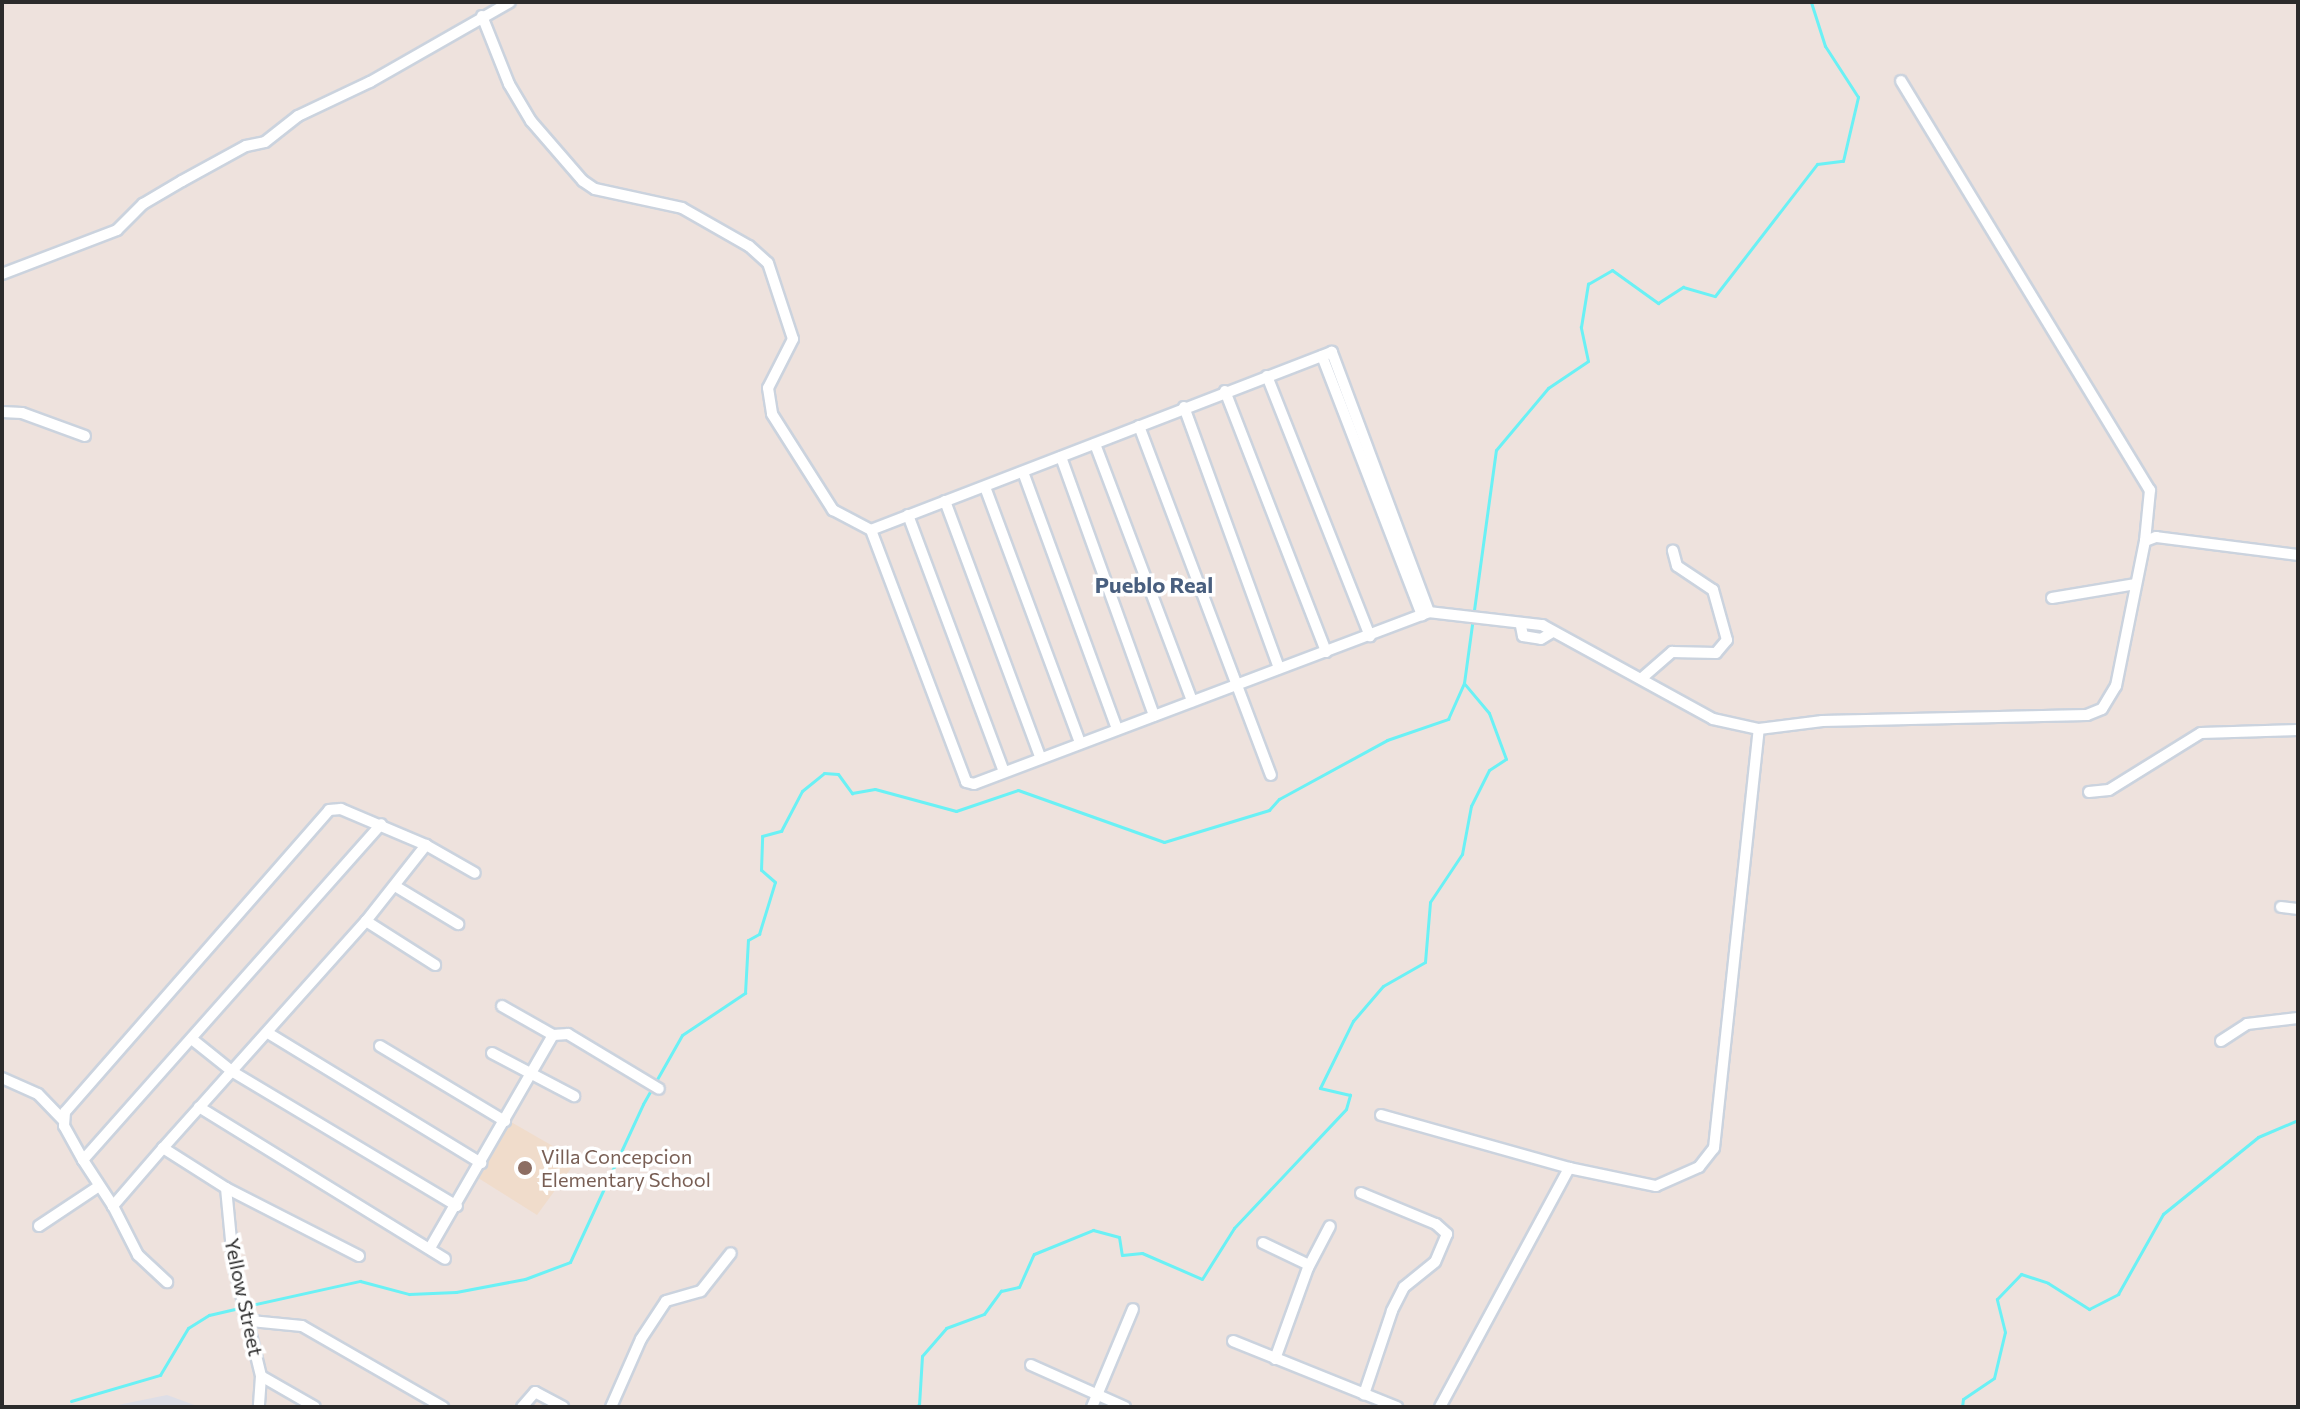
<!DOCTYPE html>
<style>
body{margin:0}
#map{position:relative;width:2300px;height:1409px;overflow:hidden;background:#eee2dd;font-family:Commissioner,sans-serif}
div>[style]{position:absolute}
.industrial>*{inset:0;background:#dedee6}
.education>*{inset:0;background:#f0dccb}
.stream>*{height:3px;margin:-1.5px;padding:0 1.5px;transform-origin:1.5px;border-radius:1.5px;background:#6af1f5}
.roads{filter:drop-shadow(2px 0 #cbd3de) drop-shadow(-2px 0 #cbd3de) drop-shadow(0 2px #cbd3de) drop-shadow(0 -2px #cbd3de)}
.minor>*{height:10px;margin:-5px;padding:0 5px;transform-origin:5px;border-radius:5px;background:#fff}
.dots>*{width:22px;height:22px;translate:-50% -50%;box-sizing:border-box;border:4px solid #fff;border-radius:50%}
span{translate:-50% -50%;white-space:nowrap;text-align:center;line-height:1.15;-webkit-text-stroke:7px #fff;paint-order:stroke}
.education-label{font-size:20px;color:#785e54}
.left{translate:0 -50%;text-align:left}
.street-label{font-size:20px;color:#2b2b2b}
.neighbourhood-label{font-size:22px;color:#495f7f;font-weight:700}
.frame{position:absolute;inset:0;border:4px solid #2b2b2b;pointer-events:none}
</style>
<div id="map">
<div class="industrial">
<div style="clip-path:polygon(167px 1395px,200px 1407px,108px 1407px)"></div>
</div>
<div class="education">
<div style="clip-path:polygon(506px 1119px,577px 1160px,537px 1215px,475px 1176px)"></div>
</div>
<div class="stream">
<div style="left:247px;top:1306px;width:116px;rotate:-12.5deg"></div>
<div style="left:360px;top:1281px;width:51px;rotate:14.9deg"></div>
<div style="left:409px;top:1294px;width:47px;rotate:-2.4deg"></div>
<div style="left:456px;top:1292px;width:70px;rotate:-10.7deg"></div>
<div style="left:525px;top:1279px;width:48px;rotate:-20.7deg"></div>
<div style="left:570px;top:1262px;width:174px;rotate:-65.2deg"></div>
<div style="left:643px;top:1104px;width:79px;rotate:-60.5deg"></div>
<div style="left:682px;top:1035px;width:76px;rotate:-33.7deg"></div>
<div style="left:745px;top:993px;width:53px;rotate:-86.8deg"></div>
<div style="left:748px;top:940px;width:13px;rotate:-29deg"></div>
<div style="left:759px;top:934px;width:54px;rotate:-72.9deg"></div>
<div style="left:775px;top:882px;width:18px;rotate:-139deg"></div>
<div style="left:761px;top:870px;width:34px;rotate:-88deg"></div>
<div style="left:762px;top:836px;width:20px;rotate:-15deg"></div>
<div style="left:781px;top:831px;width:45px;rotate:-62.3deg"></div>
<div style="left:802px;top:791px;width:28px;rotate:-39deg"></div>
<div style="left:824px;top:773px;width:14px;rotate:4deg"></div>
<div style="left:838px;top:774px;width:24px;rotate:54deg"></div>
<div style="left:852px;top:793px;width:23px;rotate:-10deg"></div>
<div style="left:875px;top:789px;width:84px;rotate:15.2deg"></div>
<div style="left:956px;top:811px;width:65px;rotate:-18.7deg"></div>
<div style="left:1018px;top:790px;width:155px;rotate:19.6deg"></div>
<div style="left:1164px;top:842px;width:110px;rotate:-16.9deg"></div>
<div style="left:1269px;top:810px;width:15px;rotate:-48deg"></div>
<div style="left:1279px;top:799px;width:123px;rotate:-28.6deg"></div>
<div style="left:1387px;top:740px;width:65px;rotate:-19deg"></div>
<div style="left:1448px;top:719px;width:39px;rotate:-66deg"></div>
<div style="left:71px;top:1401px;width:93px;rotate:-16.3deg"></div>
<div style="left:160px;top:1375px;width:55px;rotate:-59.2deg"></div>
<div style="left:188px;top:1328px;width:25px;rotate:-32deg"></div>
<div style="left:209px;top:1315px;width:32px;rotate:-13deg"></div>
<div style="left:914px;top:1407px;width:5px;rotate:-22deg"></div>
<div style="left:919px;top:1405px;width:49px;rotate:-86.5deg"></div>
<div style="left:922px;top:1356px;width:37px;rotate:-49deg"></div>
<div style="left:946px;top:1328px;width:40px;rotate:-20.2deg"></div>
<div style="left:984px;top:1314px;width:29px;rotate:-54deg"></div>
<div style="left:1001px;top:1291px;width:18px;rotate:-13deg"></div>
<div style="left:1019px;top:1287px;width:36px;rotate:-66deg"></div>
<div style="left:1034px;top:1254px;width:64px;rotate:-22.1deg"></div>
<div style="left:1093px;top:1230px;width:27px;rotate:15deg"></div>
<div style="left:1119px;top:1237px;width:18px;rotate:81deg"></div>
<div style="left:1122px;top:1255px;width:20px;rotate:-6deg"></div>
<div style="left:1142px;top:1253px;width:65px;rotate:23.4deg"></div>
<div style="left:1202px;top:1279px;width:60px;rotate:-57.9deg"></div>
<div style="left:1234px;top:1228px;width:163px;rotate:-46.7deg"></div>
<div style="left:1346px;top:1109px;width:15px;rotate:-74deg"></div>
<div style="left:1350px;top:1095px;width:31px;rotate:-167deg"></div>
<div style="left:1320px;top:1088px;width:75px;rotate:-63.8deg"></div>
<div style="left:1353px;top:1021px;width:46px;rotate:-49.4deg"></div>
<div style="left:1383px;top:986px;width:48px;rotate:-29.7deg"></div>
<div style="left:1425px;top:962px;width:60px;rotate:-85.2deg"></div>
<div style="left:1430px;top:902px;width:58px;rotate:-56.3deg"></div>
<div style="left:1462px;top:854px;width:49px;rotate:-79.4deg"></div>
<div style="left:1471px;top:806px;width:40px;rotate:-63.4deg"></div>
<div style="left:1489px;top:770px;width:20px;rotate:-33deg"></div>
<div style="left:1506px;top:759px;width:49px;rotate:-110.3deg"></div>
<div style="left:1489px;top:713px;width:39px;rotate:-130deg"></div>
<div style="left:1464px;top:683px;width:235px;rotate:-82.2deg"></div>
<div style="left:1496px;top:450px;width:81px;rotate:-50deg"></div>
<div style="left:1548px;top:388px;width:48px;rotate:-34deg"></div>
<div style="left:1588px;top:361px;width:35px;rotate:-102deg"></div>
<div style="left:1581px;top:327px;width:44px;rotate:-80.8deg"></div>
<div style="left:1588px;top:284px;width:28px;rotate:-30deg"></div>
<div style="left:1612px;top:270px;width:57px;rotate:35.7deg"></div>
<div style="left:1658px;top:303px;width:30px;rotate:-33deg"></div>
<div style="left:1683px;top:287px;width:33px;rotate:16deg"></div>
<div style="left:1715px;top:296px;width:167px;rotate:-52.3deg"></div>
<div style="left:1817px;top:164px;width:26px;rotate:-7deg"></div>
<div style="left:1843px;top:161px;width:66px;rotate:-76.8deg"></div>
<div style="left:1858px;top:97px;width:61px;rotate:-122.9deg"></div>
<div style="left:1825px;top:46px;width:46px;rotate:-107.7deg"></div>
<div style="left:1962px;top:1407px;width:8px;rotate:-83deg"></div>
<div style="left:1963px;top:1399px;width:37px;rotate:-34deg"></div>
<div style="left:1994px;top:1378px;width:47px;rotate:-76.6deg"></div>
<div style="left:2005px;top:1332px;width:34px;rotate:-104deg"></div>
<div style="left:1997px;top:1299px;width:35px;rotate:-46deg"></div>
<div style="left:2021px;top:1274px;width:28px;rotate:18deg"></div>
<div style="left:2048px;top:1283px;width:49px;rotate:32.4deg"></div>
<div style="left:2089px;top:1309px;width:33px;rotate:-27deg"></div>
<div style="left:2118px;top:1294px;width:92px;rotate:-60.6deg"></div>
<div style="left:2163px;top:1214px;width:122px;rotate:-39deg"></div>
<div style="left:2258px;top:1137px;width:43px;rotate:-23deg"></div>
</div>
<div class="roads">
<div class="minor">
<div style="left:482px;top:16px;width:73px;rotate:68.3deg"></div>
<div style="left:509px;top:84px;width:43px;rotate:59.3deg"></div>
<div style="left:531px;top:121px;width:79px;rotate:49.1deg"></div>
<div style="left:583px;top:181px;width:14px;rotate:34deg"></div>
<div style="left:595px;top:189px;width:89px;rotate:12.3deg"></div>
<div style="left:682px;top:208px;width:77px;rotate:29.6deg"></div>
<div style="left:749px;top:246px;width:25px;rotate:42deg"></div>
<div style="left:768px;top:263px;width:80px;rotate:71.8deg"></div>
<div style="left:793px;top:339px;width:55px;rotate:117deg"></div>
<div style="left:768px;top:388px;width:26px;rotate:81deg"></div>
<div style="left:772px;top:414px;width:114px;rotate:57.6deg"></div>
<div style="left:833px;top:510px;width:43px;rotate:27.8deg"></div>
<div style="left:1901px;top:81px;width:479px;rotate:58.7deg"></div>
<div style="left:2150px;top:490px;width:51px;rotate:95.6deg"></div>
<div style="left:2px;top:274px;width:123px;rotate:-20.9deg"></div>
<div style="left:117px;top:230px;width:37px;rotate:-45deg"></div>
<div style="left:143px;top:204px;width:45px;rotate:-30.5deg"></div>
<div style="left:182px;top:181px;width:73px;rotate:-28.7deg"></div>
<div style="left:246px;top:146px;width:19px;rotate:-12deg"></div>
<div style="left:265px;top:142px;width:42px;rotate:-38.2deg"></div>
<div style="left:298px;top:116px;width:80px;rotate:-25.3deg"></div>
<div style="left:370px;top:82px;width:161px;rotate:-29.7deg"></div>
<div style="left:1322px;top:356px;width:278px;rotate:68.9deg"></div>
<div style="left:1267px;top:376px;width:280px;rotate:68.4deg"></div>
<div style="left:1225px;top:391px;width:280px;rotate:68.8deg"></div>
<div style="left:1184px;top:407px;width:278px;rotate:70deg"></div>
<div style="left:2px;top:412px;width:20px;rotate:3deg"></div>
<div style="left:22px;top:413px;width:67px;rotate:20.1deg"></div>
<div style="left:1139px;top:426px;width:373px;rotate:69.3deg"></div>
<div style="left:1095px;top:444px;width:275px;rotate:69.3deg"></div>
<div style="left:1061px;top:457px;width:275px;rotate:70.2deg"></div>
<div style="left:1023px;top:472px;width:274px;rotate:69.9deg"></div>
<div style="left:985px;top:487px;width:272px;rotate:69.6deg"></div>
<div style="left:945px;top:501px;width:273px;rotate:69.6deg"></div>
<div style="left:908px;top:515px;width:274px;rotate:69.5deg"></div>
<div style="left:2052px;top:598px;width:85px;rotate:-9.5deg"></div>
<div style="left:1429px;top:612px;width:278px;rotate:-110.5deg"></div>
<div style="left:1332px;top:352px;width:494px;rotate:158.9deg"></div>
<div style="left:871px;top:530px;width:269px;rotate:69.3deg"></div>
<div style="left:966px;top:782px;width:8px;rotate:14deg"></div>
<div style="left:974px;top:784px;width:486px;rotate:-20.7deg"></div>
<div style="left:1429px;top:612px;width:114px;rotate:6.6deg"></div>
<div style="left:1542px;top:625px;width:195px;rotate:28.8deg"></div>
<div style="left:1713px;top:719px;width:47px;rotate:12.3deg"></div>
<div style="left:1759px;top:729px;width:64px;rotate:-7.2deg"></div>
<div style="left:1822px;top:721px;width:265px;rotate:-1.3deg"></div>
<div style="left:2087px;top:715px;width:16px;rotate:-22deg"></div>
<div style="left:2102px;top:709px;width:27px;rotate:-59deg"></div>
<div style="left:2116px;top:686px;width:148px;rotate:-78.7deg"></div>
<div style="left:2145px;top:541px;width:12px;rotate:-20deg"></div>
<div style="left:2156px;top:537px;width:143px;rotate:7.2deg"></div>
<div style="left:1521px;top:626px;width:10px;rotate:79deg"></div>
<div style="left:1523px;top:636px;width:18px;rotate:9deg"></div>
<div style="left:1541px;top:639px;width:12px;rotate:-31deg"></div>
<div style="left:1642px;top:678px;width:40px;rotate:-41deg"></div>
<div style="left:1672px;top:652px;width:44px;rotate:1.3deg"></div>
<div style="left:1716px;top:653px;width:17px;rotate:-50deg"></div>
<div style="left:1727px;top:640px;width:52px;rotate:-105.6deg"></div>
<div style="left:1713px;top:590px;width:43px;rotate:-146.3deg"></div>
<div style="left:1677px;top:566px;width:16px;rotate:-105deg"></div>
<div style="left:2089px;top:792px;width:20px;rotate:-6deg"></div>
<div style="left:2109px;top:790px;width:108px;rotate:-31.8deg"></div>
<div style="left:2201px;top:733px;width:97px;rotate:-1.8deg"></div>
<div style="left:395px;top:886px;width:74px;rotate:31.1deg"></div>
<div style="left:2281px;top:907px;width:17px;rotate:7deg"></div>
<div style="left:366px;top:921px;width:82px;rotate:32.5deg"></div>
<div style="left:502px;top:1006px;width:59px;rotate:29.6deg"></div>
<div style="left:268px;top:1033px;width:250px;rotate:31.4deg"></div>
<div style="left:193px;top:1040px;width:51px;rotate:38.7deg"></div>
<div style="left:233px;top:1072px;width:261px;rotate:30.9deg"></div>
<div style="left:2221px;top:1041px;width:31px;rotate:-33deg"></div>
<div style="left:2247px;top:1024px;width:51px;rotate:-6.7deg"></div>
<div style="left:380px;top:1046px;width:146px;rotate:31deg"></div>
<div style="left:492px;top:1053px;width:93px;rotate:27.7deg"></div>
<div style="left:2px;top:1078px;width:39px;rotate:24deg"></div>
<div style="left:38px;top:1094px;width:35px;rotate:46deg"></div>
<div style="left:199px;top:1107px;width:289px;rotate:31.7deg"></div>
<div style="left:1381px;top:1115px;width:195px;rotate:15.7deg"></div>
<div style="left:163px;top:1148px;width:305px;rotate:-48.2deg"></div>
<div style="left:366px;top:921px;width:97px;rotate:-51.7deg"></div>
<div style="left:426px;top:845px;width:56px;rotate:29.7deg"></div>
<div style="left:83px;top:1160px;width:39px;rotate:-119deg"></div>
<div style="left:64px;top:1126px;width:14px;rotate:-86deg"></div>
<div style="left:65px;top:1112px;width:401px;rotate:-48.8deg"></div>
<div style="left:329px;top:810px;width:12px;rotate:-5deg"></div>
<div style="left:341px;top:809px;width:92px;rotate:23deg"></div>
<div style="left:226px;top:1188px;width:73px;rotate:84.5deg"></div>
<div style="left:233px;top:1261px;width:118px;rotate:76.3deg"></div>
<div style="left:261px;top:1376px;width:31px;rotate:94deg"></div>
<div style="left:1361px;top:1193px;width:81px;rotate:22.5deg"></div>
<div style="left:1436px;top:1224px;width:15px;rotate:42deg"></div>
<div style="left:1447px;top:1234px;width:30px;rotate:113deg"></div>
<div style="left:1435px;top:1262px;width:40px;rotate:141deg"></div>
<div style="left:1404px;top:1287px;width:27px;rotate:117deg"></div>
<div style="left:1392px;top:1311px;width:88px;rotate:108.6deg"></div>
<div style="left:113px;top:1206px;width:55px;rotate:63deg"></div>
<div style="left:138px;top:1255px;width:40px;rotate:43deg"></div>
<div style="left:39px;top:1226px;width:72px;rotate:-33.7deg"></div>
<div style="left:1263px;top:1243px;width:51px;rotate:25.6deg"></div>
<div style="left:430px;top:1248px;width:246px;rotate:-60deg"></div>
<div style="left:553px;top:1035px;width:15px;rotate:-4deg"></div>
<div style="left:568px;top:1034px;width:106px;rotate:31.1deg"></div>
<div style="left:359px;top:1256px;width:149px;rotate:-152.9deg"></div>
<div style="left:226px;top:1188px;width:75px;rotate:-147.6deg"></div>
<div style="left:163px;top:1148px;width:77px;rotate:130.8deg"></div>
<div style="left:113px;top:1206px;width:55px;rotate:-123.1deg"></div>
<div style="left:83px;top:1160px;width:449px;rotate:-48.4deg"></div>
<div style="left:251px;top:1321px;width:51px;rotate:5.6deg"></div>
<div style="left:302px;top:1326px;width:163px;rotate:29.9deg"></div>
<div style="left:1233px;top:1341px;width:177px;rotate:21.9deg"></div>
<div style="left:1275px;top:1359px;width:97px;rotate:-70.1deg"></div>
<div style="left:1308px;top:1268px;width:47px;rotate:-62.4deg"></div>
<div style="left:1031px;top:1365px;width:103px;rotate:24.1deg"></div>
<div style="left:261px;top:1376px;width:62px;rotate:29.9deg"></div>
<div style="left:522px;top:1407px;width:20px;rotate:-49deg"></div>
<div style="left:535px;top:1392px;width:32px;rotate:28deg"></div>
<div style="left:611px;top:1407px;width:74px;rotate:-66.2deg"></div>
<div style="left:641px;top:1339px;width:45px;rotate:-56.7deg"></div>
<div style="left:666px;top:1301px;width:36px;rotate:-16deg"></div>
<div style="left:701px;top:1291px;width:48px;rotate:-51.7deg"></div>
<div style="left:1092px;top:1407px;width:106px;rotate:-67.3deg"></div>
<div style="left:1440px;top:1407px;width:272px;rotate:-61.6deg"></div>
<div style="left:1569px;top:1168px;width:89px;rotate:11.7deg"></div>
<div style="left:1656px;top:1186px;width:47px;rotate:-23.8deg"></div>
<div style="left:1699px;top:1167px;width:24px;rotate:-52deg"></div>
<div style="left:1714px;top:1148px;width:421px;rotate:-83.9deg"></div>
</div>
</div>
<div class="dots">
<div style="left:525px;top:1168px;background:#8d6e63"></div>
</div>
<div class="education-label">
<span class="left" style="left:541px;top:1168px">Villa Concepcion<br>Elementary School</span>
</div>
<div class="street-label">
<span style="left:244px;top:1297px;rotate:78deg">Yellow Street</span>
</div>
<div class="neighbourhood-label">
<span style="left:1154px;top:585px">Pueblo Real</span>
</div>
<div class="frame"></div>
</div>
